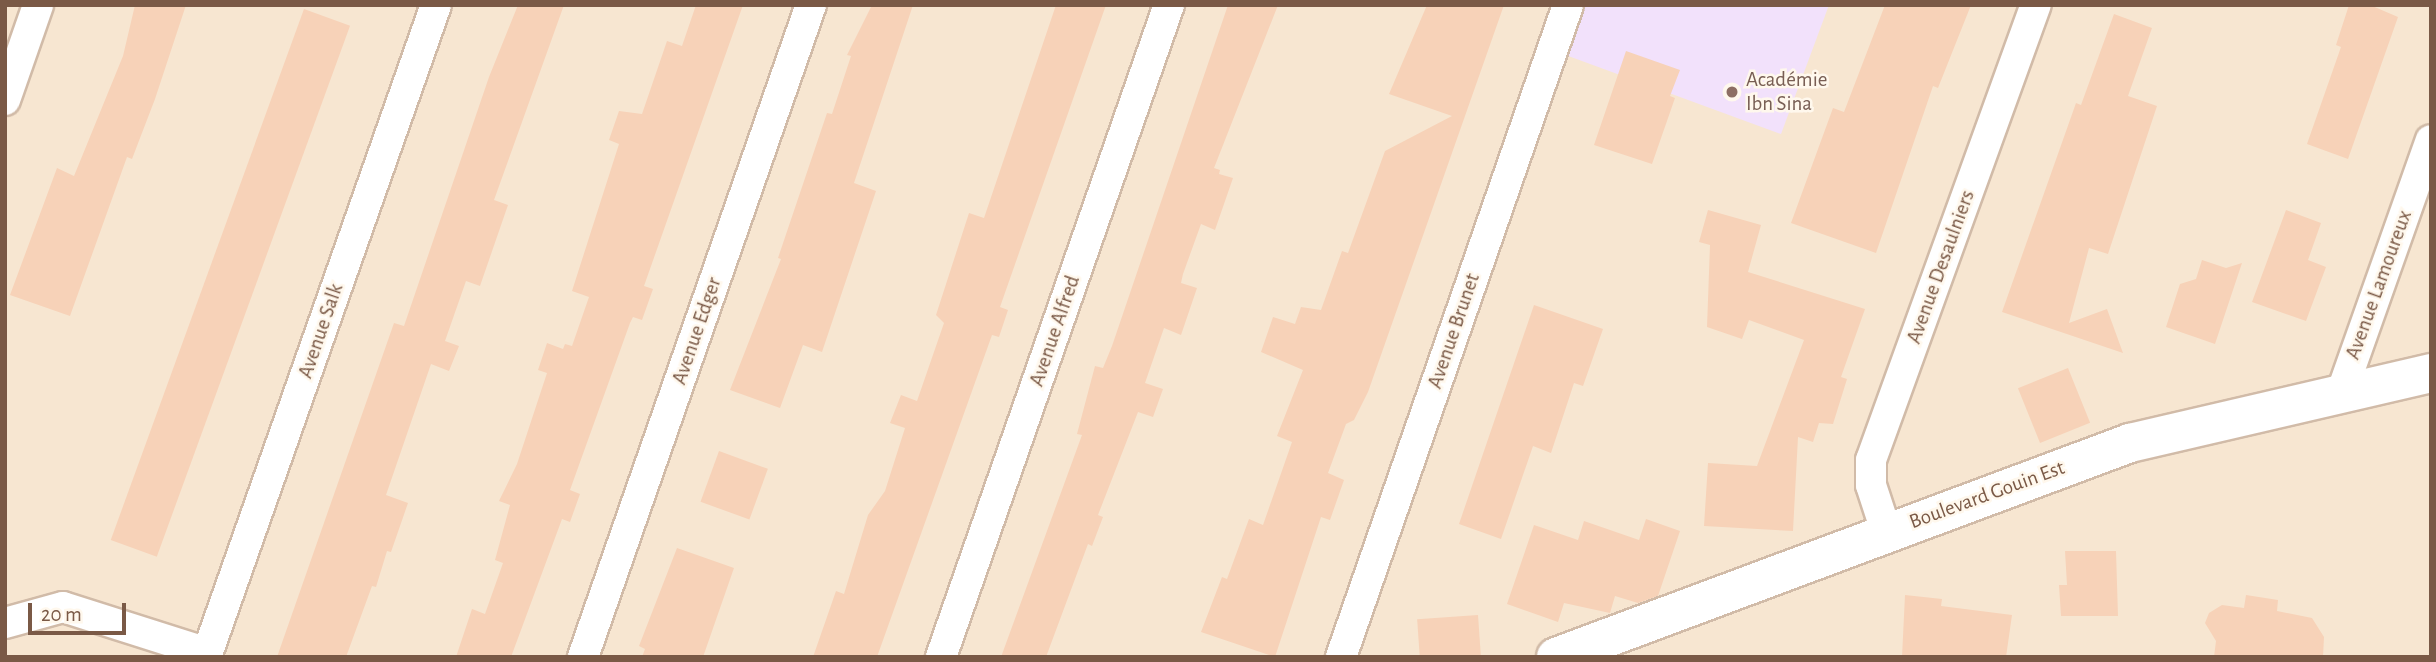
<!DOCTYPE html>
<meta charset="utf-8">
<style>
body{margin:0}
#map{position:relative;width:2436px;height:662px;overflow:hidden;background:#fff5e4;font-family:"Alegreya Sans",sans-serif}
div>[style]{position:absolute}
.residential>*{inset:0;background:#f7e6d1;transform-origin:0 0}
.education>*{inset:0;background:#f2e1fb}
.building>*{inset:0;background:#f7d2b8;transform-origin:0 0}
.roads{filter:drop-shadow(2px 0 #d1bba8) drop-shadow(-2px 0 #d1bba8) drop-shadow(0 2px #d1bba8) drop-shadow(0 -2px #d1bba8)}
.street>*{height:30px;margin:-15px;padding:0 15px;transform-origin:15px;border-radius:15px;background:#fff}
.secondary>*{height:38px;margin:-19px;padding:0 19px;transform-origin:19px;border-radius:19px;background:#fff}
.dots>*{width:19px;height:19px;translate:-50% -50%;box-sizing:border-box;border:4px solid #fff8ed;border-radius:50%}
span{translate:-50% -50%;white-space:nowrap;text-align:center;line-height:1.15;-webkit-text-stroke:5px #fff8ed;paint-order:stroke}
.education-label{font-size:21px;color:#785e54}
.left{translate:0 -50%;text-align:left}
.street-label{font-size:21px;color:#7a5946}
.frame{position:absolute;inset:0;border:7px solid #7a5946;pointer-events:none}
.scale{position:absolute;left:28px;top:603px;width:98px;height:32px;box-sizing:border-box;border:4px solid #7a5946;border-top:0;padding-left:9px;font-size:21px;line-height:24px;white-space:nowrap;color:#7a5946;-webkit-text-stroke:5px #fff8ed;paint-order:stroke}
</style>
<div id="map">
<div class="residential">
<div style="left:5px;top:5px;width:2426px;height:652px"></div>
</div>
<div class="education">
<div style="clip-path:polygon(1568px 5px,1829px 5px,1781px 134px,1552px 50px)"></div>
</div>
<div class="building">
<div style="clip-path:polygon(135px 5px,186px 5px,155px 99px,132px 159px,127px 157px,70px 316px,10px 295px,57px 168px,74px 176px,123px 56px)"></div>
<div style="clip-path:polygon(518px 5px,564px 5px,494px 200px,508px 205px,480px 286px,466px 281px,445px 341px,459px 346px,449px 371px,431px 364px,386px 495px,408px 503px,391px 552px,387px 551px,376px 587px,372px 586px,346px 657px,277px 657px,394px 323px,404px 326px,489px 77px)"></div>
<div style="clip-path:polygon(696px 5px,743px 5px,644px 286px,653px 289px,642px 320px,633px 317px,630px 323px,570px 490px,580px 494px,570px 522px,562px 519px,511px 657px,456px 657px,472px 609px,485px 614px,503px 563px,495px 560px,510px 505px,499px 501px,517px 464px,547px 373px,538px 370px,547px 343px,563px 349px,565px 344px,572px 346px,589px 297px,572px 291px,619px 144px,609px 140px,619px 111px,642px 114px,667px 41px,682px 46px)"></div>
<div style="clip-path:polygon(872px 5px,913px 5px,854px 183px,876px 191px,822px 352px,803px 345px,780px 408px,730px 390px,781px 259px,778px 258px,827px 113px,832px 114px,851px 56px,847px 55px)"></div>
<div style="clip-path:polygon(1056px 5px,1106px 5px,1000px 307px,1008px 310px,999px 337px,992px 335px,877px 657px,813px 657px,836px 591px,844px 594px,868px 515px,885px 491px,905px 428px,890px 423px,901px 395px,917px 401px,944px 323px,936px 315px,969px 213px,984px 218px)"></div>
<div style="clip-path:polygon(1228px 5px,1278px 5px,1214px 168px,1220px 170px,1219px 174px,1233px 178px,1215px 230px,1201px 224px,1183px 274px,1181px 283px,1197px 288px,1181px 335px,1164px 328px,1145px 383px,1163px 389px,1153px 417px,1138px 412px,1098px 515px,1103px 517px,1092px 546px,1088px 544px,1046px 657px,1001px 657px,1082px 435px,1077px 434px,1095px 366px,1103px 368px,1112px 346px)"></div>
<div style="clip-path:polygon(1427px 5px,1504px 5px,1368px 392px,1354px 420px,1346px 424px,1328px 473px,1344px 480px,1330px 520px,1321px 517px,1275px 657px,1201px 632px,1222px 577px,1227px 579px,1249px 519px,1263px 525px,1292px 442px,1277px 436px,1303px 370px,1261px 352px,1273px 317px,1295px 324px,1301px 307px,1321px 310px,1342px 251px,1348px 253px,1385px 151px,1452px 116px,1389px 94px)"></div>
<div style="clip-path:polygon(1885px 5px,1971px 5px,1938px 88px,1933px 86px,1876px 253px,1791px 223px,1833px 108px,1844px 112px)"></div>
<div style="clip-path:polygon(2349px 5px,2370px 5px,2398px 17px,2348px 159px,2307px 144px,2341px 47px,2336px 45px)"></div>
<div style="left:304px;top:9px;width:49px;height:565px;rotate:20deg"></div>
<div style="clip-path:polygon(2114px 14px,2152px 28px,2128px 96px,2157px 106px,2108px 254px,2089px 248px,2069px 323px,2107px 309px,2123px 353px,2002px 312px,2076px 103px,2081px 105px)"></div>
<div style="clip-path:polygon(1626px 51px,1680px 70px,1670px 96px,1675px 98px,1652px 164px,1594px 145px)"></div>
<div style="clip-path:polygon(1708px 210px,1761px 225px,1748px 272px,1865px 309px,1841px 377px,1847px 379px,1833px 424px,1819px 423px,1813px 442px,1798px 437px,1793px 531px,1704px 526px,1708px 463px,1757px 466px,1804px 340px,1749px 320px,1742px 339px,1707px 327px,1710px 245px,1699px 242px)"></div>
<div style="clip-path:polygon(2286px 210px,2321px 223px,2308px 260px,2326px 267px,2306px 321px,2252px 302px)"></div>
<div style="clip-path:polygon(2202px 260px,2226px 268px,2242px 263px,2215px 344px,2166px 327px,2180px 284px,2196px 279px)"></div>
<div style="clip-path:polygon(1534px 305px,1603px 329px,1583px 386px,1574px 383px,1551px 453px,1533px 446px,1501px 539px,1459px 524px)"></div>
<div style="left:2068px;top:368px;width:59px;height:54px;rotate:68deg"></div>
<div style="left:719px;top:451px;width:52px;height:54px;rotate:20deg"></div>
<div style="clip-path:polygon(1646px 519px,1680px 531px,1658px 596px,1638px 603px,1615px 596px,1610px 613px,1564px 603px,1558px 622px,1507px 604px,1534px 525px,1578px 540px,1584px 521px,1639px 540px)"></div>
<div style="clip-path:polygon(677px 548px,734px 568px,703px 657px,642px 657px,645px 649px,639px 646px)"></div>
<div style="clip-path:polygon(2065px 551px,2116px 551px,2118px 616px,2061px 616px,2059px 585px,2067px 585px)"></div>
<div style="clip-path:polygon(1905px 595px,1942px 599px,1941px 606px,2012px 615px,2006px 657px,1902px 657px)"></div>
<div style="clip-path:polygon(2246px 595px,2278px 600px,2277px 611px,2312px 618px,2324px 637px,2323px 657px,2214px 657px,2216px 641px,2205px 623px,2209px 613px,2222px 605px,2244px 608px)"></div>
<div style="left:1478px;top:615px;width:42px;height:61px;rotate:86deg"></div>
</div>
<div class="roads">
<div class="street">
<div style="left:5px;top:100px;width:101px;rotate:-70.8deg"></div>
<div style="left:2342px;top:391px;width:266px;rotate:-70.5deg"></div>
<div style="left:1886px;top:531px;width:48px;rotate:-108.1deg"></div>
<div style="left:1871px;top:485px;width:25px;rotate:-90deg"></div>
<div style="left:1871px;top:460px;width:484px;rotate:-70.1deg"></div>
<div style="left:5px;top:623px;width:60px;rotate:-15.4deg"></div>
<div style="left:63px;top:607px;width:152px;rotate:17.6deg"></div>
<div style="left:206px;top:657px;width:691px;rotate:-70.57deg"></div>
<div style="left:583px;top:657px;width:691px;rotate:-70.73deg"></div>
<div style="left:941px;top:657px;width:691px;rotate:-70.73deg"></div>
<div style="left:1341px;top:657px;width:690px;rotate:-70.8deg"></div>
</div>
<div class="secondary">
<div style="left:1556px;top:657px;width:613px;rotate:-20.45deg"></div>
<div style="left:2130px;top:443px;width:309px;rotate:-13.1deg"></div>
</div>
</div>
<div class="dots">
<div style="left:1732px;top:92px;background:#8d6e63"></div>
</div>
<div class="education-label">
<span class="left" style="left:1746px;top:92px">Académie<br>Ibn Sina</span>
</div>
<div class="street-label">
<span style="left:1941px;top:267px;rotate:-70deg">Avenue Desaulniers</span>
<span style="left:2379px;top:285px;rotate:-70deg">Avenue Lamoureux</span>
<span style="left:321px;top:331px;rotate:-71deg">Avenue Salk</span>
<span style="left:697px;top:331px;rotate:-71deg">Avenue Edger</span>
<span style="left:1055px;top:331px;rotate:-71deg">Avenue Alfred</span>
<span style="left:1454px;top:331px;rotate:-71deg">Avenue Brunet</span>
<span style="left:1987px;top:495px;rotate:-20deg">Boulevard Gouin Est</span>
</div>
<div class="frame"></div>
<div class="scale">20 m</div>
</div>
